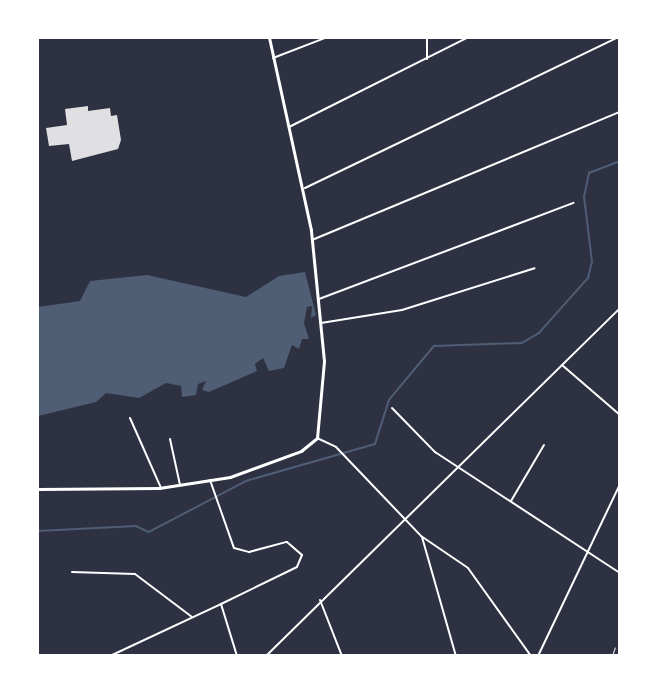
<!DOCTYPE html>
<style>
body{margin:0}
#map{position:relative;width:657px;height:693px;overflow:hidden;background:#2d3142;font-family:"Exo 2",sans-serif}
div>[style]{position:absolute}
.water>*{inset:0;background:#4f5d75}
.stream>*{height:1.5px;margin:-0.75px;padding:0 0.75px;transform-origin:0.75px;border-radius:0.75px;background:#4f5d75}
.building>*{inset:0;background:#e0e0e3}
.service>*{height:1px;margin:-0.5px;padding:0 0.5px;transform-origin:0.5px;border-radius:0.5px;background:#fff}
.minor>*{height:2px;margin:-1px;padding:0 1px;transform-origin:1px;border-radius:1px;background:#fff}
.tertiary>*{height:3px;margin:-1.5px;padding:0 1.5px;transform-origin:1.5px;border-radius:1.5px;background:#fff}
span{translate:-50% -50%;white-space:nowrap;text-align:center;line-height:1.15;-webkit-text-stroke:6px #fff;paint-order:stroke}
.frame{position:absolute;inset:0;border:39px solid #fff;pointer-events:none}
</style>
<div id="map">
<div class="water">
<div style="clip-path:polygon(305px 272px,316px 315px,311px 318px,312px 306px,307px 307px,304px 323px,309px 339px,302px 339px,299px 349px,292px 345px,284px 368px,269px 371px,263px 358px,255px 364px,257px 371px,209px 392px,202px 390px,206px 381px,198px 384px,196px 395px,182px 397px,181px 386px,166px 383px,139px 398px,106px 393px,96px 402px,38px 416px,38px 307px,80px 301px,90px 281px,147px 275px,246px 297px,279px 276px)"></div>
</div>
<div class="stream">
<div style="left:38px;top:531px;width:98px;rotate:-2.9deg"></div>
<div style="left:136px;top:526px;width:14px;rotate:25deg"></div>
<div style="left:149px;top:532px;width:110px;rotate:-27.7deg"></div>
<div style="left:246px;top:481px;width:134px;rotate:-16deg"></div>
<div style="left:375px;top:444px;width:46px;rotate:-72.3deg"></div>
<div style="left:389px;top:400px;width:70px;rotate:-50.2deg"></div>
<div style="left:434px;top:346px;width:88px;rotate:-2deg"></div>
<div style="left:522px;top:343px;width:20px;rotate:-30deg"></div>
<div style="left:539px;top:333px;width:74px;rotate:-48.3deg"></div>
<div style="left:588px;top:278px;width:16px;rotate:-76deg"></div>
<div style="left:592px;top:262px;width:65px;rotate:-97deg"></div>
<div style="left:584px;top:197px;width:25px;rotate:-78deg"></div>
<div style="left:589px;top:173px;width:33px;rotate:-21deg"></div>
</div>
<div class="building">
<div style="clip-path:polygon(88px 106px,88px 111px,110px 108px,111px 116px,117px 115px,121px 140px,118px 149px,72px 161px,69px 144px,49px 146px,46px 128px,67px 125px,65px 109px)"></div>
</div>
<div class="service">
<div style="left:612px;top:656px;width:9px;rotate:-72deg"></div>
</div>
<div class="minor">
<div style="left:273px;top:58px;width:56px;rotate:-21deg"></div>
<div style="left:427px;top:59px;width:21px;rotate:-90deg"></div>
<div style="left:289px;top:127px;width:199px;rotate:-26.6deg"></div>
<div style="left:305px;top:188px;width:346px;rotate:-25.7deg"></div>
<div style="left:312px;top:240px;width:334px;rotate:-22.6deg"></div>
<div style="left:319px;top:299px;width:272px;rotate:-20.7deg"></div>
<div style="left:321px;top:323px;width:82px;rotate:-9.1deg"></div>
<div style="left:402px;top:310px;width:139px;rotate:-17.5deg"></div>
<div style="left:562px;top:365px;width:77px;rotate:40.8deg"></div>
<div style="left:392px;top:408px;width:62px;rotate:45.7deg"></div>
<div style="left:435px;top:452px;width:221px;rotate:33.2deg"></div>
<div style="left:130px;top:418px;width:77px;rotate:66.1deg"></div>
<div style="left:317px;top:438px;width:21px;rotate:25deg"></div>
<div style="left:336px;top:447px;width:123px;rotate:46.3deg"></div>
<div style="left:421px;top:536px;width:57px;rotate:34.2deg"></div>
<div style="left:468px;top:568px;width:108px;rotate:54.4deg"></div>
<div style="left:170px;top:439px;width:47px;rotate:77.7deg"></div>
<div style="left:210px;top:480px;width:72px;rotate:70.6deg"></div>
<div style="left:234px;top:548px;width:16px;rotate:15deg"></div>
<div style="left:249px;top:552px;width:39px;rotate:-15deg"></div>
<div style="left:287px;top:542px;width:20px;rotate:41deg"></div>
<div style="left:302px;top:555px;width:13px;rotate:113deg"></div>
<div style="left:297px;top:567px;width:85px;rotate:154deg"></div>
<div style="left:511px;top:501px;width:65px;rotate:-59.5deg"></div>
<div style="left:422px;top:537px;width:124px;rotate:74.1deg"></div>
<div style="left:72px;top:572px;width:63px;rotate:1.8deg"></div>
<div style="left:135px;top:574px;width:71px;rotate:37deg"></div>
<div style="left:320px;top:600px;width:60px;rotate:68.6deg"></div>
<div style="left:110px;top:656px;width:123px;rotate:-25.1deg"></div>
<div style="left:221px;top:604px;width:54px;rotate:72.9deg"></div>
<div style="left:266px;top:656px;width:496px;rotate:-44.5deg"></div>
<div style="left:538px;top:656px;width:191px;rotate:-64.5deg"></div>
</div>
<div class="tertiary">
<div style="left:38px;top:489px;width:121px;rotate:-0.5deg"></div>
<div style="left:159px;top:488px;width:72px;rotate:-8.8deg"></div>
<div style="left:230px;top:477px;width:76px;rotate:-20.1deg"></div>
<div style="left:301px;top:451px;width:21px;rotate:-39deg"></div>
<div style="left:317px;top:438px;width:77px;rotate:-84.8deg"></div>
<div style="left:324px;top:361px;width:132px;rotate:-95.7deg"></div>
<div style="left:311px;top:230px;width:197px;rotate:-102.3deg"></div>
</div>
<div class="frame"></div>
</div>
